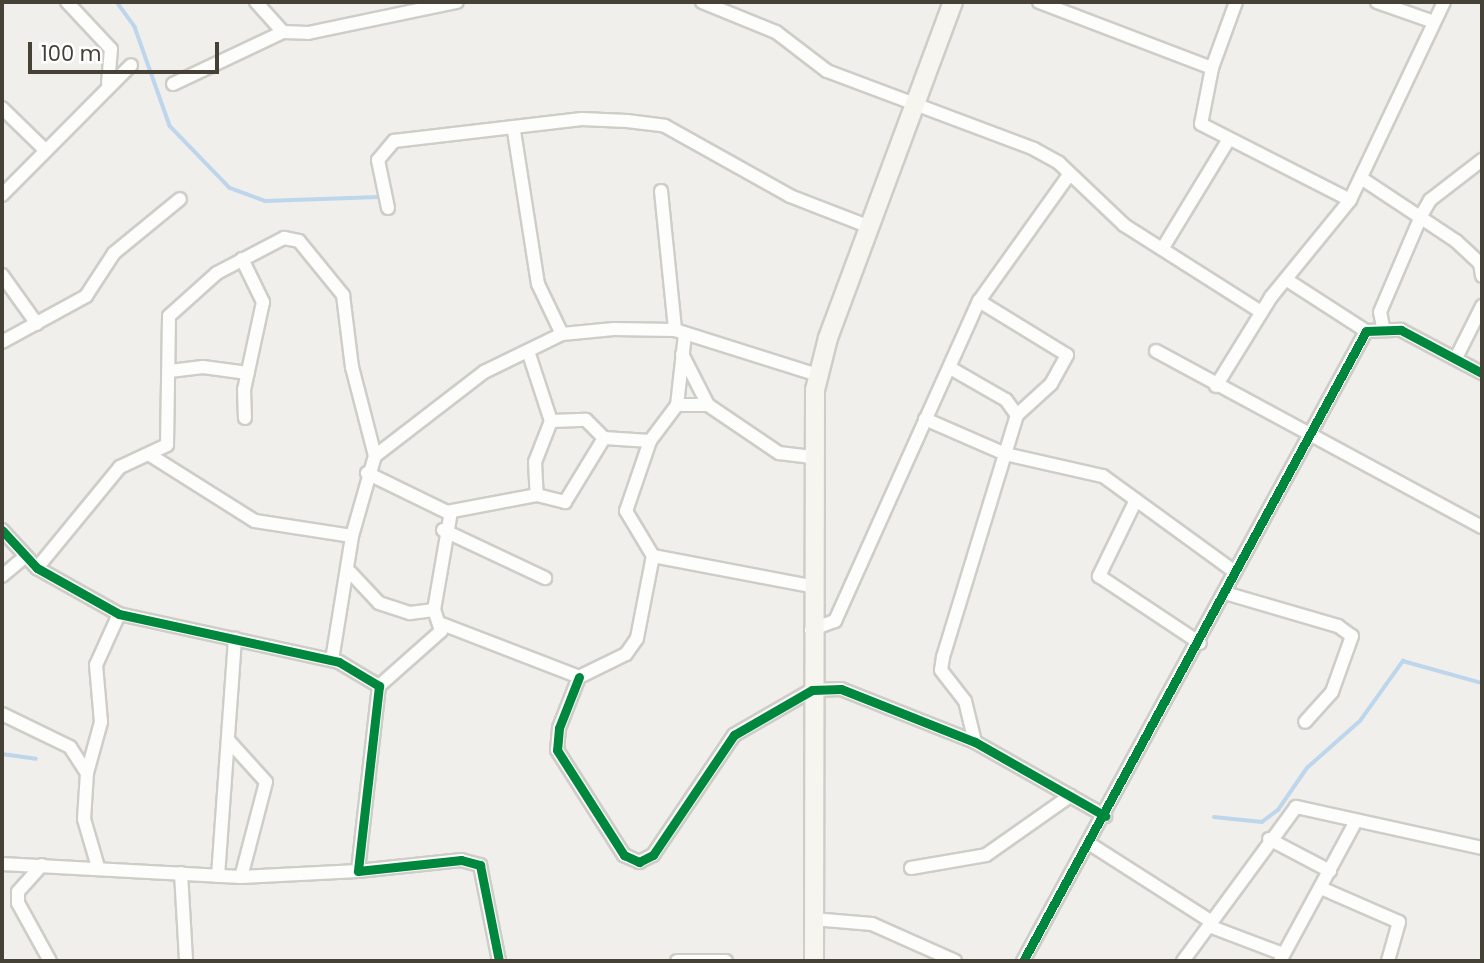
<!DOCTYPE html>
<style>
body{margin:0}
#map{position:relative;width:1484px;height:963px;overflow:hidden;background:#f0efeb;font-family:Poppins,sans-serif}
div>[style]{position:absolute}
.stream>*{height:3.5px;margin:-1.75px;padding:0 1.75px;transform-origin:1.75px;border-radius:1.75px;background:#bed6ec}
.roads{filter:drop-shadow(2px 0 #cecdc8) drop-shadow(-2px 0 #cecdc8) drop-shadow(0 2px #cecdc8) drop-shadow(0 -2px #cecdc8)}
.street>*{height:12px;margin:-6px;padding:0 6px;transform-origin:6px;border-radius:6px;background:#fdfdfc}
.secondary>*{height:18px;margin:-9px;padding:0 9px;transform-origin:9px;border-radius:9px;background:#f6f5ef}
.cycleway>*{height:9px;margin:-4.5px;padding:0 4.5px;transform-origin:4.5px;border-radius:4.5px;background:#00873e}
span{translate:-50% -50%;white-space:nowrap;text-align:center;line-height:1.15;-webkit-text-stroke:5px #fff;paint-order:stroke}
.frame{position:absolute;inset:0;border:4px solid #464137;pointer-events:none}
.scale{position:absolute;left:28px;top:42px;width:191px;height:32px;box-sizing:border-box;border:4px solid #464137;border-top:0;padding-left:9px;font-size:21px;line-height:24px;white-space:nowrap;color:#464137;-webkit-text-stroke:5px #fff;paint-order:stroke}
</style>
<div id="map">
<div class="stream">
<div style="left:117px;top:2px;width:31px;rotate:54deg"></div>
<div style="left:135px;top:27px;width:105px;rotate:70.5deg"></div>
<div style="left:170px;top:126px;width:86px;rotate:45.9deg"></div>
<div style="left:230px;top:188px;width:37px;rotate:20deg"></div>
<div style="left:265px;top:201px;width:113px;rotate:-2deg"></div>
<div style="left:2px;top:754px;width:34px;rotate:8deg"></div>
<div style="left:1214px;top:817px;width:48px;rotate:5.9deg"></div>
<div style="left:1262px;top:822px;width:20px;rotate:-37deg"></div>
<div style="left:1278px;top:810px;width:51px;rotate:-55.4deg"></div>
<div style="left:1307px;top:768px;width:71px;rotate:-41.6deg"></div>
<div style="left:1360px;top:721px;width:74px;rotate:-54.4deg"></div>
<div style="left:1403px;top:661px;width:82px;rotate:15.6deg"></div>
</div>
<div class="roads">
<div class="street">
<div style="left:67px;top:2px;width:64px;rotate:46.9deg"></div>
<div style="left:111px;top:49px;width:34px;rotate:95deg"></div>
<div style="left:256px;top:2px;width:40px;rotate:48deg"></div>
<div style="left:702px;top:2px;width:80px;rotate:22.1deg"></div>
<div style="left:776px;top:32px;width:64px;rotate:37.4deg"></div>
<div style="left:827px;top:71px;width:221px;rotate:20.6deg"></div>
<div style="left:1034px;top:149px;width:29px;rotate:29deg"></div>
<div style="left:1059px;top:163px;width:90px;rotate:43.6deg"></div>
<div style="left:1124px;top:225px;width:162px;rotate:32.4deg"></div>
<div style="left:1039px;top:2px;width:185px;rotate:20.9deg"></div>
<div style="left:1236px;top:2px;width:70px;rotate:110deg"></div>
<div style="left:1212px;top:68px;width:57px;rotate:101.1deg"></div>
<div style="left:1201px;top:124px;width:167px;rotate:27deg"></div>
<div style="left:1377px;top:2px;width:60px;rotate:19.3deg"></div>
<div style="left:173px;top:84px;width:122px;rotate:-25.3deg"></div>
<div style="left:283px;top:32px;width:25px;rotate:2deg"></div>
<div style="left:308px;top:33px;width:152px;rotate:-11.8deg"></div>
<div style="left:2px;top:108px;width:57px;rotate:44.3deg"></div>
<div style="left:514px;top:131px;width:155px;rotate:81.1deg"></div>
<div style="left:538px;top:284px;width:55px;rotate:64.4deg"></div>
<div style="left:1361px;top:178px;width:114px;rotate:33.6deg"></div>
<div style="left:1456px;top:241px;width:33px;rotate:43deg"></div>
<div style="left:1480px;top:263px;width:13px;rotate:81deg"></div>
<div style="left:661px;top:191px;width:140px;rotate:84.2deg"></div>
<div style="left:2px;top:195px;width:183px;rotate:-45.2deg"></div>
<div style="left:388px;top:208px;width:49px;rotate:-101.8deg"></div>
<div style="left:378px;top:160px;width:25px;rotate:-50deg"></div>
<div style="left:394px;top:141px;width:189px;rotate:-6.7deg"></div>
<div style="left:582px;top:119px;width:45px;rotate:2.5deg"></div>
<div style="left:627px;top:121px;width:38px;rotate:7deg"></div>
<div style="left:665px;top:126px;width:143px;rotate:29.2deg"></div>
<div style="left:790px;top:196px;width:86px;rotate:21.2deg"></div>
<div style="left:1164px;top:246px;width:125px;rotate:-58.7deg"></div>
<div style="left:242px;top:259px;width:48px;rotate:64deg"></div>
<div style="left:263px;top:302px;width:90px;rotate:102.2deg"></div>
<div style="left:244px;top:390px;width:28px;rotate:88deg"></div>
<div style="left:2px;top:275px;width:60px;rotate:54.5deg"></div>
<div style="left:1287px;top:280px;width:94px;rotate:32.8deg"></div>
<div style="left:1383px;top:327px;width:15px;rotate:-101deg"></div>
<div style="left:1380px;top:312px;width:107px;rotate:-66.8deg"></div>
<div style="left:1422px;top:214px;width:16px;rotate:-60deg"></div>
<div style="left:1430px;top:200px;width:66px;rotate:-37.6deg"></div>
<div style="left:685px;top:334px;width:71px;rotate:96.4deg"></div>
<div style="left:677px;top:405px;width:45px;rotate:126.9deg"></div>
<div style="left:650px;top:441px;width:74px;rotate:108.9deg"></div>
<div style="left:626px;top:511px;width:52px;rotate:59deg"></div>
<div style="left:653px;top:556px;width:161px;rotate:10.8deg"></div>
<div style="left:2px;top:342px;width:96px;rotate:-28.7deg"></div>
<div style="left:86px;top:296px;width:51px;rotate:-56.9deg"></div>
<div style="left:114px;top:253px;width:85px;rotate:-39.3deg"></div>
<div style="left:528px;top:351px;width:74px;rotate:71.8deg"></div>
<div style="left:551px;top:421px;width:44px;rotate:111.3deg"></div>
<div style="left:535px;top:462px;width:33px;rotate:87deg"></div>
<div style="left:1156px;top:351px;width:370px;rotate:28.4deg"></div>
<div style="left:682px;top:354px;width:57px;rotate:63deg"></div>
<div style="left:1457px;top:356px;width:56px;rotate:-63.4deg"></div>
<div style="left:952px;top:369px;width:62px;rotate:29.9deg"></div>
<div style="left:1006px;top:400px;width:19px;rotate:54deg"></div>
<div style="left:170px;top:371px;width:33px;rotate:-7deg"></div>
<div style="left:203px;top:367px;width:45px;rotate:7.6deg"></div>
<div style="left:1216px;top:386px;width:105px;rotate:-58.3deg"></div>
<div style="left:1271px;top:297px;width:125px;rotate:-50.8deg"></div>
<div style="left:1350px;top:200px;width:219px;rotate:-64.6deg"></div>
<div style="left:677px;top:405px;width:31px"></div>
<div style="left:708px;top:405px;width:86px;rotate:34.1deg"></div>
<div style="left:779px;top:453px;width:33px;rotate:7deg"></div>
<div style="left:925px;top:419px;width:87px;rotate:23.6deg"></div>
<div style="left:1005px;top:454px;width:100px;rotate:12.7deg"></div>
<div style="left:1103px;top:476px;width:163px;rotate:36deg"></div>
<div style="left:551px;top:421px;width:35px;rotate:-2deg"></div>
<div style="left:586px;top:420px;width:25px;rotate:45deg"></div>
<div style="left:604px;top:438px;width:46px;rotate:3.7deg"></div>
<div style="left:150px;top:455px;width:124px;rotate:32.2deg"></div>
<div style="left:255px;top:521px;width:98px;rotate:8.8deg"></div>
<div style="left:367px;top:473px;width:89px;rotate:26deg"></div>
<div style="left:447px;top:512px;width:92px;rotate:-10.7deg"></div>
<div style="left:537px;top:495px;width:29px;rotate:14deg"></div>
<div style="left:565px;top:502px;width:75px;rotate:-58.6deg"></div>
<div style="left:1136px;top:500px;width:85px;rotate:116deg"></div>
<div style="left:1099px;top:576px;width:121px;rotate:33.6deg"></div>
<div style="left:2px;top:530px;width:52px;rotate:47.4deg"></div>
<div style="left:37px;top:568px;width:94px;rotate:29.3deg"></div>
<div style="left:119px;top:614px;width:225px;rotate:12.3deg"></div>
<div style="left:339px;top:662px;width:47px;rotate:31deg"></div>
<div style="left:379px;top:686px;width:186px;rotate:96.5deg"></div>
<div style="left:358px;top:871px;width:104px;rotate:-6.1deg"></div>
<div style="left:461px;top:860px;width:20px;rotate:15deg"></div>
<div style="left:480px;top:865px;width:98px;rotate:78.8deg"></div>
<div style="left:443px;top:530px;width:113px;rotate:25.2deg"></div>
<div style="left:37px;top:568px;width:131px;rotate:-50.6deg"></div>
<div style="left:120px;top:467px;width:52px;rotate:-25.1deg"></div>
<div style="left:167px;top:445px;width:129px;rotate:-89.1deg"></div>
<div style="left:169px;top:316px;width:64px;rotate:-41.9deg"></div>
<div style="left:217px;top:273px;width:76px;rotate:-27.6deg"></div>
<div style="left:284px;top:238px;width:15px;rotate:11deg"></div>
<div style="left:299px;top:241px;width:70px;rotate:50.8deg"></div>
<div style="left:343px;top:295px;width:73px;rotate:82.9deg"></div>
<div style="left:352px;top:367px;width:92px;rotate:75.5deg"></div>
<div style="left:350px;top:572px;width:42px;rotate:46.9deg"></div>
<div style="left:379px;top:603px;width:33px;rotate:18deg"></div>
<div style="left:410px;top:613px;width:24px;rotate:-7deg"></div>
<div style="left:2px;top:576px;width:31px;rotate:-40deg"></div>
<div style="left:1225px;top:593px;width:118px;rotate:16.3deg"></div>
<div style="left:1338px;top:626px;width:17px;rotate:36deg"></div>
<div style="left:1352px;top:636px;width:59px;rotate:109.7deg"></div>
<div style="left:1332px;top:692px;width:40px;rotate:132deg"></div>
<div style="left:442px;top:624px;width:147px;rotate:21.1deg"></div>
<div style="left:811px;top:630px;width:26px;rotate:-21deg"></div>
<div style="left:835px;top:621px;width:351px;rotate:-65.8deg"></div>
<div style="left:979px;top:301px;width:155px;rotate:-54.5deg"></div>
<div style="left:332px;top:660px;width:126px;rotate:-80.8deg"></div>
<div style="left:352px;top:536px;width:83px;rotate:-74deg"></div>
<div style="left:375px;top:456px;width:138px;rotate:-37.6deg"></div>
<div style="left:484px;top:372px;width:87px;rotate:-26deg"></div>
<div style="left:562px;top:334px;width:52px;rotate:-5.5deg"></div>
<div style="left:614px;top:329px;width:61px;rotate:0.9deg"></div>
<div style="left:675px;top:330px;width:150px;rotate:17.5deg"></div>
<div style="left:579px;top:677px;width:55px;rotate:111.4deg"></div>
<div style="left:559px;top:728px;width:22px;rotate:95deg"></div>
<div style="left:557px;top:750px;width:125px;rotate:57.5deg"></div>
<div style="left:624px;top:855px;width:17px;rotate:25deg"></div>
<div style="left:639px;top:862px;width:16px;rotate:-27deg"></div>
<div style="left:653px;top:855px;width:145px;rotate:-56deg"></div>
<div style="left:734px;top:735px;width:90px;rotate:-30deg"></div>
<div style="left:812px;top:690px;width:29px;rotate:-2deg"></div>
<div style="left:841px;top:689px;width:144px;rotate:21.6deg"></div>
<div style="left:975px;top:742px;width:150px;rotate:29.6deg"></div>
<div style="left:579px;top:677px;width:52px;rotate:-26.1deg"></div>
<div style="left:626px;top:654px;width:19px;rotate:-55deg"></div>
<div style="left:637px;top:638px;width:84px;rotate:-79deg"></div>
<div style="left:379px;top:686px;width:83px;rotate:-41.6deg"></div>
<div style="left:441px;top:631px;width:22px;rotate:-108deg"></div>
<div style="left:434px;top:610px;width:99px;rotate:-80.2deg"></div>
<div style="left:2px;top:714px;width:76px;rotate:25.9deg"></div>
<div style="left:70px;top:747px;width:31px;rotate:57deg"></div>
<div style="left:229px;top:741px;width:55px;rotate:47.9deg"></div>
<div style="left:266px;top:782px;width:98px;rotate:104.7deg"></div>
<div style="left:975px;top:742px;width:42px;rotate:-103.7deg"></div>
<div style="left:965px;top:701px;width:39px;rotate:-128deg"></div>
<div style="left:941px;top:670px;width:13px;rotate:-81deg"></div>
<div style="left:943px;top:657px;width:253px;rotate:-73deg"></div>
<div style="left:1017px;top:415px;width:46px;rotate:-42.4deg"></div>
<div style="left:1051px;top:384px;width:33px;rotate:-61deg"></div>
<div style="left:1067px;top:355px;width:103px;rotate:-148.5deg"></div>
<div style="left:1269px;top:839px;width:69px;rotate:27.7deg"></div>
<div style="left:1090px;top:844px;width:145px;rotate:32.6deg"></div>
<div style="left:2px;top:864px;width:239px;rotate:3.1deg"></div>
<div style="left:241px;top:877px;width:117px;rotate:-2.9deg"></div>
<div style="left:42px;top:865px;width:36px;rotate:132deg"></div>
<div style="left:18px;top:892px;width:11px;rotate:90deg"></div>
<div style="left:18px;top:903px;width:66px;rotate:61.1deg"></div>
<div style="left:98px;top:867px;width:50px;rotate:-106.3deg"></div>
<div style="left:84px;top:819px;width:46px;rotate:-86.3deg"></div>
<div style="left:87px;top:773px;width:53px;rotate:-74.6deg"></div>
<div style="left:101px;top:722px;width:57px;rotate:-95deg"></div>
<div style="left:96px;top:665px;width:56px;rotate:-65.7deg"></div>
<div style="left:911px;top:868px;width:76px;rotate:-9.8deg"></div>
<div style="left:986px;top:855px;width:103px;rotate:-35.1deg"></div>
<div style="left:181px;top:873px;width:88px;rotate:86.7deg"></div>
<div style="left:218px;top:876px;width:238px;rotate:-85.9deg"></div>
<div style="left:1321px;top:888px;width:85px;rotate:23.6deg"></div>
<div style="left:1399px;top:922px;width:41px;rotate:105.8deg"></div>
<div style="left:813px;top:919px;width:59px;rotate:4.8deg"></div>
<div style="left:872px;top:924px;width:91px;rotate:24deg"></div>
<div style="left:1209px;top:926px;width:79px;rotate:20.7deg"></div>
<div style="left:677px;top:961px;width:49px"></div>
<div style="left:1023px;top:961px;width:717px;rotate:-61.43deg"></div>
<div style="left:1366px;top:331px;width:35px;rotate:-2deg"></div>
<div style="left:1401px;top:330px;width:92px;rotate:28deg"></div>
<div style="left:1183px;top:961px;width:191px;rotate:-53.7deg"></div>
<div style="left:1296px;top:807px;width:190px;rotate:12.4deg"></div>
<div style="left:1280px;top:961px;width:159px;rotate:-61.5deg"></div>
</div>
<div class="secondary">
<div style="left:814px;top:961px;width:571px;rotate:-89.9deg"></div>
<div style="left:815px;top:390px;width:54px;rotate:-76deg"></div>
<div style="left:828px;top:338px;width:358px;rotate:-69.6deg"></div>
</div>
</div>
<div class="cycleway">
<div style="left:2px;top:530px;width:52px;rotate:47.4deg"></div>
<div style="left:37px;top:568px;width:94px;rotate:29.3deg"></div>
<div style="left:119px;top:614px;width:225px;rotate:12.3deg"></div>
<div style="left:339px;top:662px;width:47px;rotate:31deg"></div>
<div style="left:379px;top:686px;width:186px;rotate:96.5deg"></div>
<div style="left:358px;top:871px;width:104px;rotate:-6.1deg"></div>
<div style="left:461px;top:860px;width:20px;rotate:15deg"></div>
<div style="left:480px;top:865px;width:98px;rotate:78.8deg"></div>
<div style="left:579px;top:677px;width:55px;rotate:111.4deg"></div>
<div style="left:559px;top:728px;width:22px;rotate:95deg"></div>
<div style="left:557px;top:750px;width:125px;rotate:57.5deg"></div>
<div style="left:624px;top:855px;width:17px;rotate:25deg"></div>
<div style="left:639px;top:862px;width:16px;rotate:-27deg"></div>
<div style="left:653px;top:855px;width:145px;rotate:-56deg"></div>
<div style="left:734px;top:735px;width:90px;rotate:-30deg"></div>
<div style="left:812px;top:690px;width:29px;rotate:-2deg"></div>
<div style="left:841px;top:689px;width:144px;rotate:21.6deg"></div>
<div style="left:975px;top:742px;width:150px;rotate:29.6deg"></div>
<div style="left:1023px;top:961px;width:717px;rotate:-61.43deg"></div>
<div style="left:1366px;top:331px;width:35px;rotate:-2deg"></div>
<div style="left:1401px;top:330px;width:92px;rotate:28deg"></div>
</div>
<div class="frame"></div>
<div class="scale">100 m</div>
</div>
